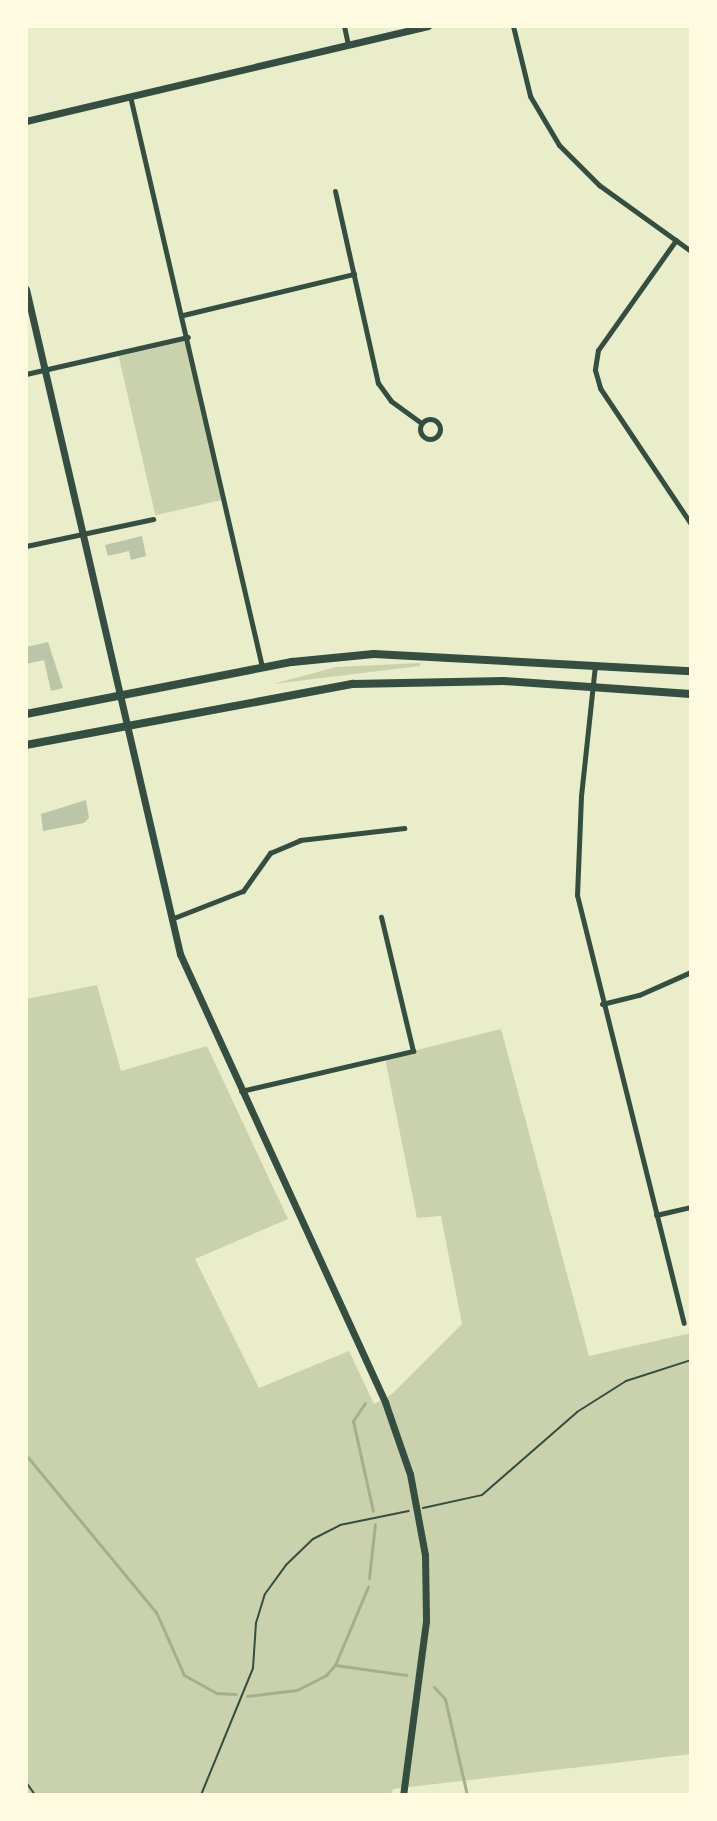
<!DOCTYPE html>
<style>
body{margin:0}
#map{position:relative;width:717px;height:1821px;overflow:hidden;background:#e9edc9;font-family:"Source Serif 4",serif}
div>[style]{position:absolute}
.green>*{inset:0;background:#cad2ad;transform-origin:0 0}
.stream>*{height:3px;margin:-1.5px;padding:0 1.5px;transform-origin:1.5px;border-radius:1.5px;background:#a3b18a}
.building>*{inset:0;background:#bcc5a7}
.path>*{height:2px;margin:-1px;padding:0 1px;transform-origin:1px;border-radius:1px;background:#344e41}
.minor>*{height:5px;margin:-2.5px;padding:0 2.5px;transform-origin:2.5px;border-radius:2.5px;background:#344e41}
.minor>.ring{margin:-2.5px;padding:0;box-sizing:content-box;background:none;border:5px solid #344e41;border-radius:50%}
.tertiary>*{height:7px;margin:-3.5px;padding:0 3.5px;transform-origin:3.5px;border-radius:3.5px;background:#344e41}
.secondary>*{height:7px;margin:-3.5px;padding:0 3.5px;transform-origin:3.5px;border-radius:3.5px;background:#344e41}
.primary>*{height:8px;margin:-4px;padding:0 4px;transform-origin:4px;border-radius:4px;background:#344e41}
span{translate:-50% -50%;white-space:nowrap;text-align:center;line-height:1.15;-webkit-text-stroke:7px #fefae0;paint-order:stroke}
.frame{position:absolute;inset:0;border:28px solid #fefae0;pointer-events:none}
</style>
<div id="map">
<div class="green">
<div style="left:186px;top:341px;width:163px;height:69px;rotate:77deg"></div>
<div style="clip-path:polygon(420px 663px,420px 666px,273px 684px,336px 667px)"></div>
<div style="clip-path:polygon(97px 985px,121px 1071px,207px 1046px,288px 1219px,195px 1259px,259px 1388px,349px 1351px,374px 1404px,392px 1394px,462px 1324px,441px 1216px,417px 1218px,385px 1058px,501px 1029px,589px 1356px,691px 1333px,691px 1754px,393px 1789px,391px 1795px,26px 1795px,26px 999px)"></div>
</div>
<div class="stream">
<div style="left:365px;top:1403px;width:22px;rotate:124deg"></div>
<div style="left:353px;top:1421px;width:92px;rotate:77.5deg"></div>
<div style="left:26px;top:1455px;width:204px;rotate:50.4deg"></div>
<div style="left:156px;top:1612px;width:69px;rotate:66deg"></div>
<div style="left:184px;top:1675px;width:37px;rotate:29deg"></div>
<div style="left:216px;top:1693px;width:20px;rotate:3deg"></div>
<div style="left:369px;top:1578px;width:54px;rotate:-83.7deg"></div>
<div style="left:335px;top:1665px;width:72px;rotate:8deg"></div>
<div style="left:434px;top:1687px;width:16px;rotate:47deg"></div>
<div style="left:445px;top:1699px;width:98px;rotate:77.1deg"></div>
<div style="left:247px;top:1696px;width:50px;rotate:-6.8deg"></div>
<div style="left:297px;top:1690px;width:33px;rotate:-27deg"></div>
<div style="left:326px;top:1675px;width:13px;rotate:-48deg"></div>
<div style="left:335px;top:1665px;width:85px;rotate:-67.1deg"></div>
</div>
<div class="building">
<div style="clip-path:polygon(142px 536px,146px 556px,131px 560px,129px 551px,108px 556px,105px 545px)"></div>
<div style="clip-path:polygon(48px 642px,63px 688px,51px 691px,44px 660px,26px 664px,26px 647px)"></div>
<div style="clip-path:polygon(86px 800px,89px 818px,84px 823px,43px 831px,41px 814px)"></div>
</div>
<div class="path">
<div style="left:423px;top:1508px;width:60px;rotate:-12.4deg"></div>
<div style="left:482px;top:1495px;width:126px;rotate:-41.1deg"></div>
<div style="left:577px;top:1412px;width:58px;rotate:-32.3deg"></div>
<div style="left:626px;top:1381px;width:68px;rotate:-17.9deg"></div>
<div style="left:26px;top:1782px;width:16px;rotate:55deg"></div>
<div style="left:201px;top:1795px;width:137px;rotate:-67.7deg"></div>
<div style="left:253px;top:1668px;width:45px;rotate:-86.2deg"></div>
<div style="left:256px;top:1623px;width:30px;rotate:-73deg"></div>
<div style="left:265px;top:1594px;width:36px;rotate:-54deg"></div>
<div style="left:286px;top:1565px;width:37px;rotate:-44deg"></div>
<div style="left:313px;top:1539px;width:30px;rotate:-27deg"></div>
<div style="left:340px;top:1525px;width:70px;rotate:-11.5deg"></div>
</div>
<div class="minor">
<div style="left:344px;top:26px;width:19px;rotate:78deg"></div>
<div style="left:513px;top:26px;width:72px;rotate:76.3deg"></div>
<div style="left:530px;top:96px;width:57px;rotate:59.4deg"></div>
<div style="left:559px;top:145px;width:57px;rotate:45deg"></div>
<div style="left:599px;top:185px;width:113px;rotate:35.7deg"></div>
<div style="left:130px;top:96px;width:586px;rotate:76.98deg"></div>
<div style="left:335px;top:191px;width:197px;rotate:77.4deg"></div>
<div style="left:378px;top:383px;width:22px;rotate:54deg"></div>
<div style="left:391px;top:401px;width:37px;rotate:36deg"></div>
<div style="left:676px;top:240px;width:135px;rotate:125.3deg"></div>
<div style="left:598px;top:350px;width:20px;rotate:99deg"></div>
<div style="left:595px;top:370px;width:19px;rotate:74deg"></div>
<div style="left:600px;top:388px;width:164px;rotate:56.2deg"></div>
<div style="left:183px;top:315px;width:176px;rotate:-13.5deg"></div>
<div style="left:26px;top:374px;width:166px;rotate:-12.9deg"></div>
<div class="ring" style="left:420px;top:419px;width:15px;height:15px"></div>
<div style="left:26px;top:546px;width:130px;rotate:-12deg"></div>
<div style="left:595px;top:665px;width:132px;rotate:96.1deg"></div>
<div style="left:581px;top:796px;width:99px;rotate:92.3deg"></div>
<div style="left:577px;top:895px;width:441px;rotate:76deg"></div>
<div style="left:171px;top:919px;width:77px;rotate:-21.3deg"></div>
<div style="left:243px;top:891px;width:47px;rotate:-54.6deg"></div>
<div style="left:270px;top:853px;width:33px;rotate:-23deg"></div>
<div style="left:300px;top:840px;width:105px;rotate:-6.6deg"></div>
<div style="left:602px;top:1004px;width:38px;rotate:-14deg"></div>
<div style="left:639px;top:995px;width:57px;rotate:-23.9deg"></div>
<div style="left:241px;top:1091px;width:177px;rotate:-13.1deg"></div>
<div style="left:413px;top:1051px;width:138px;rotate:-103.4deg"></div>
<div style="left:656px;top:1215px;width:36px;rotate:-13deg"></div>
</div>
<div class="tertiary">
<div style="left:26px;top:121px;width:413px;rotate:-13.3deg"></div>
</div>
<div class="secondary">
<div style="left:26px;top:289px;width:683px;rotate:76.96deg"></div>
<div style="left:180px;top:954px;width:493px;rotate:65.4deg"></div>
<div style="left:385px;top:1402px;width:76px;rotate:70.9deg"></div>
<div style="left:410px;top:1474px;width:82px;rotate:79.5deg"></div>
<div style="left:425px;top:1555px;width:66px;rotate:89.1deg"></div>
<div style="left:426px;top:1621px;width:176px;rotate:97.5deg"></div>
</div>
<div class="primary">
<div style="left:26px;top:714px;width:271px;rotate:-11.1deg"></div>
<div style="left:292px;top:662px;width:82px;rotate:-5.6deg"></div>
<div style="left:374px;top:654px;width:317px;rotate:3.1deg"></div>
<div style="left:26px;top:745px;width:333px;rotate:-10.6deg"></div>
<div style="left:353px;top:684px;width:151px;rotate:-1.1deg"></div>
<div style="left:504px;top:681px;width:187px;rotate:4deg"></div>
</div>
<div class="frame"></div>
</div>
